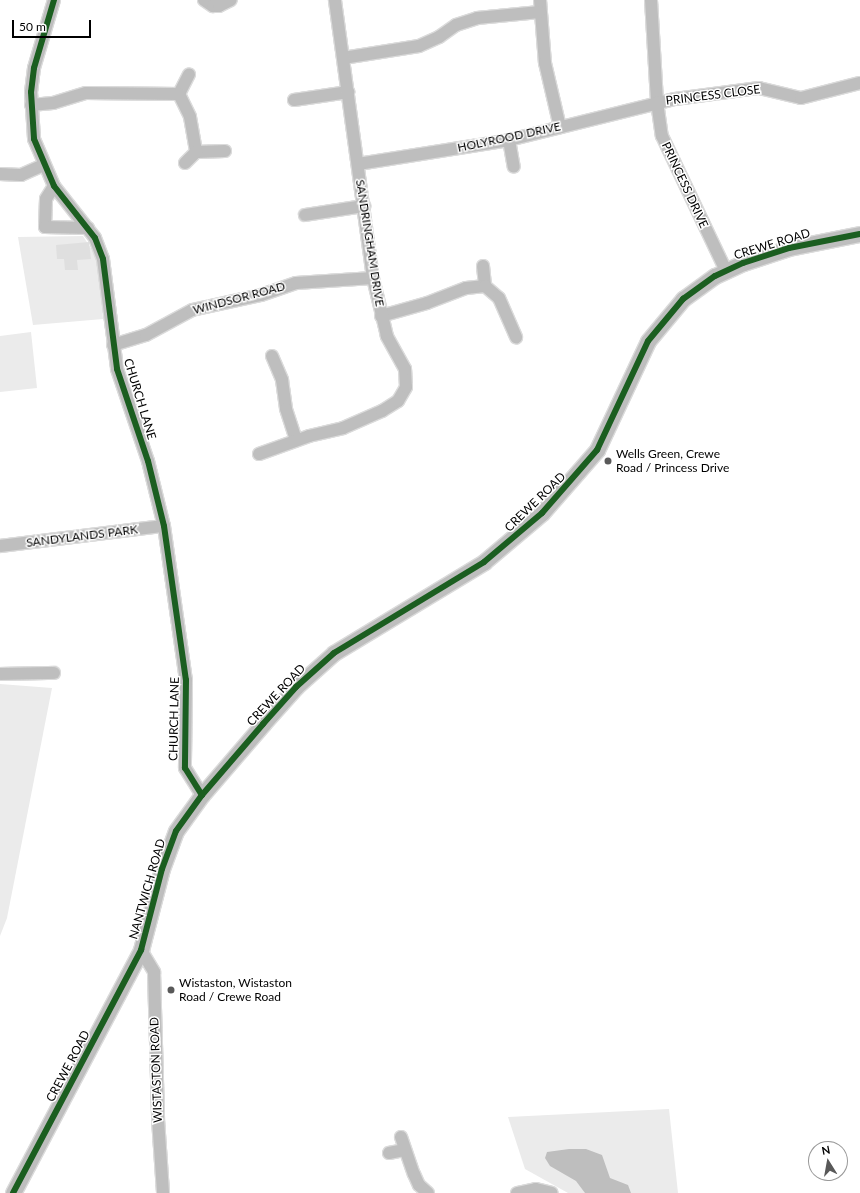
<!DOCTYPE html>
<style>
body{margin:0}
#map{position:relative;width:860px;height:1193px;overflow:hidden;background:#fff;font-family:Lato,sans-serif}
div>[style]{position:absolute}
.green>*{inset:0;background:#ebebeb}
.water>*{inset:0;background:#bebebe}
.building>*{inset:0;background:#dfdfdf}
.roads{filter:drop-shadow(1px 0 #dbdbdb) drop-shadow(-1px 0 #dbdbdb) drop-shadow(0 1px #dbdbdb) drop-shadow(0 -1px #dbdbdb)}
.minor>*{height:12px;margin:-6px;padding:0 6px;transform-origin:6px;border-radius:6px;background:#bebebe}
.major>*{height:15px;margin:-7.5px;padding:0 7.5px;transform-origin:7.5px;border-radius:7.5px;background:#bebebe}
.cycleway>*{height:6px;margin:-3px;padding:0 3px;transform-origin:3px;border-radius:3px;background:#1b5e20}
.dots>*{width:11px;height:11px;translate:-50% -50%;box-sizing:border-box;border:2px solid #fff;border-radius:50%}
span{translate:-50% -50%;white-space:nowrap;text-align:center;line-height:1.15;-webkit-text-stroke:3px #fff;paint-order:stroke}
.street-label{font-size:12px;color:#000}
.poi-label{font-size:12px;color:#000}
.left{translate:0 -50%;text-align:left}
.north{position:absolute;left:808px;top:1141px;width:40px;height:40px;box-sizing:border-box;background:#fff;border:1px solid #999;border-radius:50%;rotate:349deg;font-size:11px;font-weight:700;line-height:16px;text-align:center;color:#000}
.north::after{content:'';display:block;margin:auto;width:14px;height:18px;background:#595959;clip-path:polygon(50% 0,100% 100%,50% 72%,0 100%)}
.scale{position:absolute;left:12px;top:20px;width:79px;height:18px;box-sizing:border-box;border:2px solid #000;border-top:0;padding-left:5px;font-size:12px;line-height:14px;white-space:nowrap;color:#000;-webkit-text-stroke:3px #fff;paint-order:stroke}
</style>
<div id="map">
<div class="green">
<div style="clip-path:polygon(83px 236px,99px 261px,103px 319px,33px 325px,18px 237px)"></div>
<div style="clip-path:polygon(31px 332px,37px 388px,0 392px,0 336px)"></div>
<div style="clip-path:polygon(0 684px,52px 688px,7px 918px,0 936px)"></div>
<div style="clip-path:polygon(669px 1109px,678px 1193px,568px 1193px,525px 1169px,508px 1117px)"></div>
</div>
<div class="water">
<div style="clip-path:polygon(569px 1149px,586px 1149px,602px 1155px,610px 1178px,628px 1185px,631px 1193px,585px 1193px,576px 1181px,550px 1166px,545px 1158px,547px 1152px)"></div>
</div>
<div class="building">
<div style="clip-path:polygon(89px 242px,91px 259px,77px 260px,78px 270px,65px 270px,64px 259px,57px 259px,56px 245px)"></div>
</div>
<div class="roads">
<div class="minor">
<div style="left:54px;top:0;width:71px;rotate:106.4deg"></div>
<div style="left:34px;top:68px;width:24px;rotate:97deg"></div>
<div style="left:31px;top:92px;width:47px;rotate:86.3deg"></div>
<div style="left:34px;top:139px;width:51px;rotate:66.9deg"></div>
<div style="left:54px;top:186px;width:66px;rotate:51.7deg"></div>
<div style="left:95px;top:238px;width:22px;rotate:69deg"></div>
<div style="left:103px;top:259px;width:111px;rotate:82.7deg"></div>
<div style="left:117px;top:369px;width:97px;rotate:71.4deg"></div>
<div style="left:148px;top:461px;width:67px;rotate:76.2deg"></div>
<div style="left:164px;top:526px;width:156px;rotate:81.9deg"></div>
<div style="left:186px;top:680px;width:88px;rotate:90.7deg"></div>
<div style="left:185px;top:768px;width:32px;rotate:58deg"></div>
<div style="left:204px;top:0;width:11px;rotate:34deg"></div>
<div style="left:213px;top:6px;width:6px"></div>
<div style="left:219px;top:6px;width:13px;rotate:-27deg"></div>
<div style="left:540px;top:0;width:63px;rotate:85.5deg"></div>
<div style="left:545px;top:63px;width:66px;rotate:76.8deg"></div>
<div style="left:651px;top:0;width:102px;rotate:86.6deg"></div>
<div style="left:657px;top:102px;width:34px;rotate:82deg"></div>
<div style="left:662px;top:136px;width:149px;rotate:64.6deg"></div>
<div style="left:343px;top:58px;width:77px;rotate:-9deg"></div>
<div style="left:419px;top:46px;width:22px;rotate:-24deg"></div>
<div style="left:439px;top:37px;width:21px;rotate:-35deg"></div>
<div style="left:456px;top:25px;width:22px;rotate:-18deg"></div>
<div style="left:477px;top:18px;width:63px;rotate:-5.4deg"></div>
<div style="left:179px;top:94px;width:22px;rotate:-63deg"></div>
<div style="left:294px;top:100px;width:55px;rotate:-8.4deg"></div>
<div style="left:31px;top:105px;width:22px;rotate:-5deg"></div>
<div style="left:53px;top:103px;width:34px;rotate:-17deg"></div>
<div style="left:86px;top:93px;width:93px;rotate:0.6deg"></div>
<div style="left:179px;top:94px;width:25px;rotate:64deg"></div>
<div style="left:190px;top:117px;width:36px;rotate:80deg"></div>
<div style="left:196px;top:152px;width:29px;rotate:-2deg"></div>
<div style="left:509px;top:140px;width:27px;rotate:80deg"></div>
<div style="left:185px;top:163px;width:16px;rotate:-45deg"></div>
<div style="left:358px;top:164px;width:153px;rotate:-9deg"></div>
<div style="left:509px;top:140px;width:171px;rotate:-13.9deg"></div>
<div style="left:675px;top:99px;width:85px;rotate:-7.5deg"></div>
<div style="left:759px;top:88px;width:43px;rotate:13.4deg"></div>
<div style="left:801px;top:98px;width:61px;rotate:-14.3deg"></div>
<div style="left:0;top:174px;width:21px;rotate:3deg"></div>
<div style="left:21px;top:175px;width:24px;rotate:-24deg"></div>
<div style="left:54px;top:186px;width:15px;rotate:122deg"></div>
<div style="left:46px;top:199px;width:28px;rotate:92deg"></div>
<div style="left:45px;top:227px;width:43px;rotate:1.3deg"></div>
<div style="left:305px;top:215px;width:60px;rotate:-8.7deg"></div>
<div style="left:483px;top:266px;width:20px;rotate:84deg"></div>
<div style="left:381px;top:316px;width:48px;rotate:-15.8deg"></div>
<div style="left:427px;top:303px;width:42px;rotate:-21deg"></div>
<div style="left:466px;top:288px;width:19px;rotate:-6deg"></div>
<div style="left:485px;top:286px;width:18px;rotate:41deg"></div>
<div style="left:499px;top:298px;width:43px;rotate:66.4deg"></div>
<div style="left:113px;top:345px;width:34px;rotate:-17deg"></div>
<div style="left:146px;top:335px;width:52px;rotate:-28.5deg"></div>
<div style="left:192px;top:310px;width:71px;rotate:-12.3deg"></div>
<div style="left:261px;top:295px;width:37px;rotate:-19deg"></div>
<div style="left:296px;top:283px;width:77px;rotate:-3.7deg"></div>
<div style="left:272px;top:356px;width:26px;rotate:67deg"></div>
<div style="left:282px;top:380px;width:29px;rotate:82deg"></div>
<div style="left:286px;top:409px;width:33px;rotate:72deg"></div>
<div style="left:259px;top:454px;width:53px;rotate:-19.8deg"></div>
<div style="left:309px;top:436px;width:35px;rotate:-13deg"></div>
<div style="left:343px;top:428px;width:43px;rotate:-23.6deg"></div>
<div style="left:382px;top:411px;width:19px;rotate:-32deg"></div>
<div style="left:398px;top:401px;width:16px;rotate:-60deg"></div>
<div style="left:406px;top:387px;width:18px;rotate:-93deg"></div>
<div style="left:405px;top:369px;width:38px;rotate:-119deg"></div>
<div style="left:387px;top:336px;width:60px;rotate:-103.6deg"></div>
<div style="left:373px;top:278px;width:281px;rotate:-97.8deg"></div>
<div style="left:0;top:546px;width:165px;rotate:-7deg"></div>
<div style="left:0;top:674px;width:54px;rotate:-1.1deg"></div>
<div style="left:141px;top:950px;width:26px;rotate:59deg"></div>
<div style="left:154px;top:972px;width:147px;rotate:88.4deg"></div>
<div style="left:158px;top:1119px;width:74px;rotate:86.1deg"></div>
<div style="left:401px;top:1137px;width:39px;rotate:71deg"></div>
<div style="left:414px;top:1174px;width:12px;rotate:66deg"></div>
<div style="left:419px;top:1185px;width:12px;rotate:42deg"></div>
<div style="left:389px;top:1153px;width:16px;rotate:-11deg"></div>
<div style="left:517px;top:1193px;width:19px;rotate:-12deg"></div>
<div style="left:536px;top:1189px;width:16px;rotate:14deg"></div>
</div>
<div class="major">
<div style="left:13px;top:1193px;width:275px;rotate:-62.2deg"></div>
<div style="left:141px;top:950px;width:84px;rotate:-75.5deg"></div>
<div style="left:162px;top:869px;width:40px;rotate:-69.8deg"></div>
<div style="left:176px;top:831px;width:44px;rotate:-54.2deg"></div>
<div style="left:202px;top:795px;width:94px;rotate:-49.3deg"></div>
<div style="left:263px;top:724px;width:50px;rotate:-48.3deg"></div>
<div style="left:296px;top:687px;width:51px;rotate:-41.8deg"></div>
<div style="left:334px;top:653px;width:175px;rotate:-31.2deg"></div>
<div style="left:484px;top:562px;width:76px;rotate:-40.2deg"></div>
<div style="left:542px;top:513px;width:84px;rotate:-48.9deg"></div>
<div style="left:597px;top:450px;width:120px;rotate:-64.9deg"></div>
<div style="left:648px;top:341px;width:55px;rotate:-50.2deg"></div>
<div style="left:683px;top:299px;width:39px;rotate:-36deg"></div>
<div style="left:715px;top:276px;width:31px;rotate:-25deg"></div>
<div style="left:743px;top:263px;width:48px;rotate:-18.1deg"></div>
<div style="left:789px;top:248px;width:72px;rotate:-11.2deg"></div>
</div>
</div>
<div class="cycleway">
<div style="left:54px;top:0;width:71px;rotate:106.4deg"></div>
<div style="left:34px;top:68px;width:24px;rotate:97deg"></div>
<div style="left:31px;top:92px;width:47px;rotate:86.3deg"></div>
<div style="left:34px;top:139px;width:51px;rotate:66.9deg"></div>
<div style="left:54px;top:186px;width:66px;rotate:51.7deg"></div>
<div style="left:95px;top:238px;width:22px;rotate:69deg"></div>
<div style="left:103px;top:259px;width:111px;rotate:82.7deg"></div>
<div style="left:117px;top:369px;width:97px;rotate:71.4deg"></div>
<div style="left:148px;top:461px;width:67px;rotate:76.2deg"></div>
<div style="left:164px;top:526px;width:156px;rotate:81.9deg"></div>
<div style="left:186px;top:680px;width:88px;rotate:90.7deg"></div>
<div style="left:185px;top:768px;width:32px;rotate:58deg"></div>
<div style="left:13px;top:1193px;width:275px;rotate:-62.2deg"></div>
<div style="left:141px;top:950px;width:84px;rotate:-75.5deg"></div>
<div style="left:162px;top:869px;width:40px;rotate:-69.8deg"></div>
<div style="left:176px;top:831px;width:44px;rotate:-54.2deg"></div>
<div style="left:202px;top:795px;width:94px;rotate:-49.3deg"></div>
<div style="left:263px;top:724px;width:50px;rotate:-48.3deg"></div>
<div style="left:296px;top:687px;width:51px;rotate:-41.8deg"></div>
<div style="left:334px;top:653px;width:175px;rotate:-31.2deg"></div>
<div style="left:484px;top:562px;width:76px;rotate:-40.2deg"></div>
<div style="left:542px;top:513px;width:84px;rotate:-48.9deg"></div>
<div style="left:597px;top:450px;width:120px;rotate:-64.9deg"></div>
<div style="left:648px;top:341px;width:55px;rotate:-50.2deg"></div>
<div style="left:683px;top:299px;width:39px;rotate:-36deg"></div>
<div style="left:715px;top:276px;width:31px;rotate:-25deg"></div>
<div style="left:743px;top:263px;width:48px;rotate:-18.1deg"></div>
<div style="left:789px;top:248px;width:72px;rotate:-11.2deg"></div>
</div>
<div class="dots">
<div style="left:608px;top:461px;background:#595959"></div>
<div style="left:171px;top:990px;background:#595959"></div>
</div>
<div class="street-label">
<span style="left:713px;top:95px;rotate:-7deg">PRINCESS CLOSE</span>
<span style="left:509px;top:137px;rotate:-12deg">HOLYROOD DRIVE</span>
<span style="left:685px;top:185px;rotate:65deg">PRINCESS DRIVE</span>
<span style="left:370px;top:243px;rotate:81deg">SANDRINGHAM DRIVE</span>
<span style="left:772px;top:244px;rotate:-17deg">CREWE ROAD</span>
<span style="left:239px;top:298px;rotate:-15deg">WINDSOR ROAD</span>
<span style="left:140px;top:399px;rotate:73deg">CHURCH LANE</span>
<span style="left:535px;top:502px;rotate:-44deg">CREWE ROAD</span>
<span style="left:82px;top:536px;rotate:-7deg">SANDYLANDS PARK</span>
<span style="left:276px;top:695px;rotate:-47deg">CREWE ROAD</span>
<span style="left:174px;top:719px;rotate:-89deg">CHURCH LANE</span>
<span style="left:147px;top:889px;rotate:-74deg">NANTWICH ROAD</span>
<span style="left:68px;top:1066px;rotate:-62deg">CREWE ROAD</span>
<span style="left:156px;top:1070px;rotate:-92deg">WISTASTON ROAD</span>
</div>
<div class="poi-label">
<span class="left" style="left:616px;top:461px">Wells Green, Crewe<br>Road / Princess Drive</span>
<span class="left" style="left:179px;top:990px">Wistaston, Wistaston<br>Road / Crewe Road</span>
</div>
<div class="north">N</div>
<div class="scale">50 m</div>
</div>
